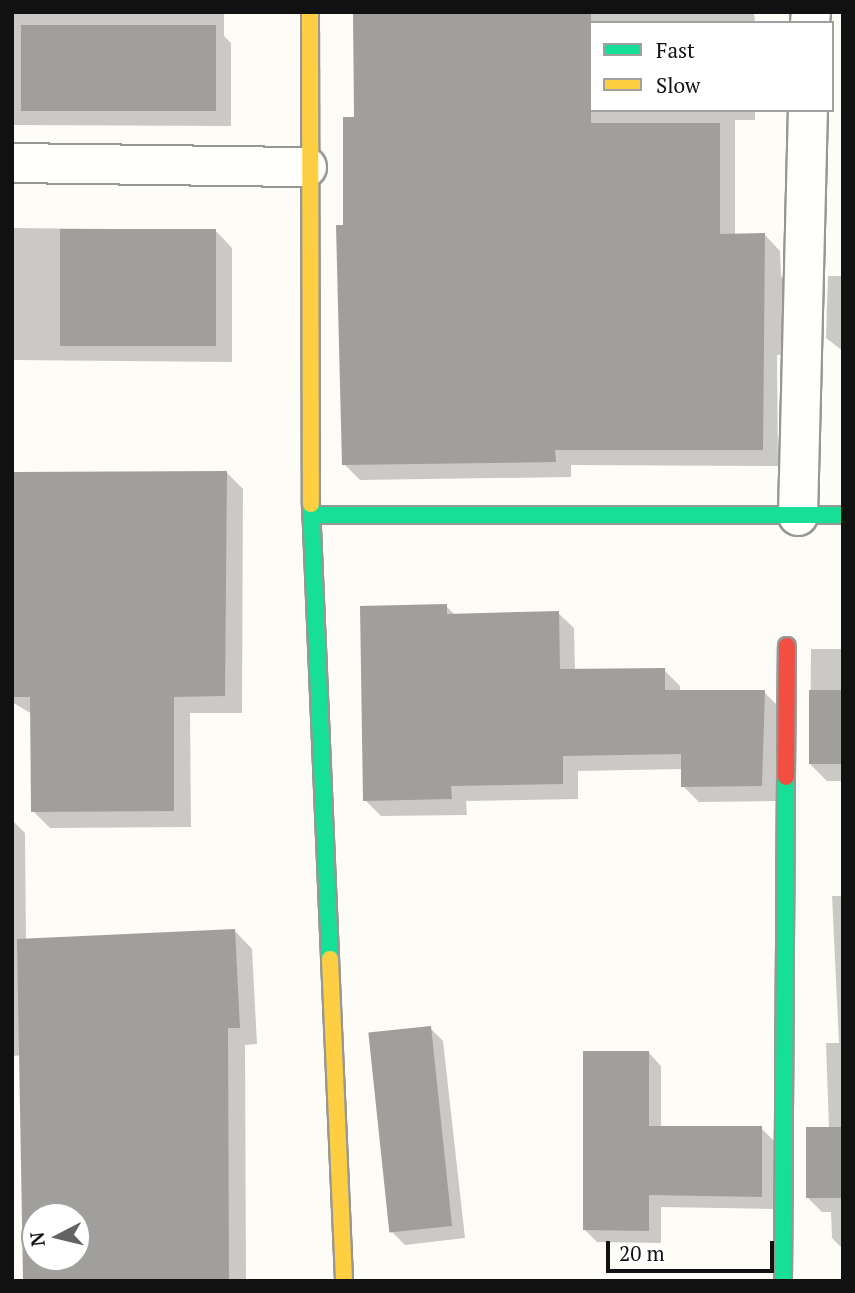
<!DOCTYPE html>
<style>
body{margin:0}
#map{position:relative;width:855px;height:1293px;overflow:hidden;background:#fdfcf7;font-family:"PT Serif",serif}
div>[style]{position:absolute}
.shadow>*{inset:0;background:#0003}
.building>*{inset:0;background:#a19f9c;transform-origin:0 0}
.roads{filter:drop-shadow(2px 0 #979795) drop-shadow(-2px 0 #979795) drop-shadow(0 2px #979795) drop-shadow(0 -2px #979795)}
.street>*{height:38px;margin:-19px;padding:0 19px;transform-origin:19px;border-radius:19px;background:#fffffe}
.fast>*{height:16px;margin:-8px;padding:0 8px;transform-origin:8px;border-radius:8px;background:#16e098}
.slow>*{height:16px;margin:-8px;padding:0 8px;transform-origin:8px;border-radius:8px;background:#ffcf43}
.jam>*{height:16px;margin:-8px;padding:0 8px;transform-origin:8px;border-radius:8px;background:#f24e42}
span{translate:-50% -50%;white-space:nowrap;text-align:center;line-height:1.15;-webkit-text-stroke:7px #fff;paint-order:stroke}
.frame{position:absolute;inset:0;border:14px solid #111;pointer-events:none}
.legend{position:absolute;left:589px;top:21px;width:245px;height:91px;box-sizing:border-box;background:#fff;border:2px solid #a0a0a0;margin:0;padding:9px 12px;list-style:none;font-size:21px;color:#111}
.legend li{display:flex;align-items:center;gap:14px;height:35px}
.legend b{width:35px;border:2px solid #a0a0a0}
.north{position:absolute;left:21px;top:1202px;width:70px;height:70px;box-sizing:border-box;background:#fff;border:2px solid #a0a0a0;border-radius:50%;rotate:263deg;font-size:19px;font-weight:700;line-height:28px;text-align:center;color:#111}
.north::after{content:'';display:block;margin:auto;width:24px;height:32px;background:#646362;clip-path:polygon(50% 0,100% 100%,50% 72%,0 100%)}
.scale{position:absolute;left:606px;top:1241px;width:168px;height:32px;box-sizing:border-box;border:4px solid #111;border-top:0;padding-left:9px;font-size:21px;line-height:24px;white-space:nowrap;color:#111;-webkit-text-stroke:5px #fff;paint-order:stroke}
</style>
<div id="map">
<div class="shadow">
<div style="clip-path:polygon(12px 12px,224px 12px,224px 36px,231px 43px,231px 126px,12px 125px)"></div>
<div style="clip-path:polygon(355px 12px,754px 12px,755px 23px,591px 23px,591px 110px,755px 110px,755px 120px,735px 120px,735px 235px,765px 235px,780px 251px,781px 276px,797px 293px,796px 354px,777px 355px,778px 466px,571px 465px,571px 477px,360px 480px,344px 464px,345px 227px,356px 119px)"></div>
<div style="clip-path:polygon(12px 228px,215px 230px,232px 248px,232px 362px,12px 360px)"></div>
<div style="clip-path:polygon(828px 276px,843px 276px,843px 351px,826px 338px)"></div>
<div style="clip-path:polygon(226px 472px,243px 489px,242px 713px,190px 713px,191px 827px,50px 828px,33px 811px,32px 714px,12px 702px,12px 473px)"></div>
<div style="clip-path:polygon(446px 606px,456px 616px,558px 613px,574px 628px,575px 671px,664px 670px,680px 686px,680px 692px,764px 692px,780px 708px,777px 801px,699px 802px,683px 786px,683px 769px,578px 771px,578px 799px,466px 801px,467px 815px,381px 816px,365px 800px)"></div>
<div style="clip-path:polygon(811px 649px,843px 649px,843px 781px,827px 781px,810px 764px)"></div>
<div style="clip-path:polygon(evenodd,12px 820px,25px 833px,26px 940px,235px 931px,252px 949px,257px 1044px,245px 1045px,246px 1281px,25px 1281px,24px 1055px,12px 1056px,12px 820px,35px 1216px,77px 1216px,77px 1258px,35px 1258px,35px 1216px)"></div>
<div style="clip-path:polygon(832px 896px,843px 896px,843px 1249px,832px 1238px,831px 1212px,822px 1212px,807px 1197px,829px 1129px,826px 1043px,839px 1043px)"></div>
<div style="clip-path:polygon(430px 1028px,443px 1041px,465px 1238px,405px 1245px,392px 1232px)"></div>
<div style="clip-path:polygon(649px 1053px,661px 1066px,661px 1127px,761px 1128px,774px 1141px,774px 1209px,661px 1207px,661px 1243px,597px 1242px,585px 1230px)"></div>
</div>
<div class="building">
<div style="clip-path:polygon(353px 12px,591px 12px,591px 123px,720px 123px,720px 234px,765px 233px,763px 450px,555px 450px,556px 462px,342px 465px,336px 225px,343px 225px,343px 117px,354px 117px)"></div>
<div style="left:216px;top:25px;width:86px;height:195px;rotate:90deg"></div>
<div style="left:60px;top:229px;width:156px;height:117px"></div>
<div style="clip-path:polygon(227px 471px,225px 696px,174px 697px,174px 811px,31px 812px,30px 697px,12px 697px,12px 472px)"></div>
<div style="clip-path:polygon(447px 604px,447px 614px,559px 611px,560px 669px,665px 668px,665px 690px,765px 690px,762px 786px,681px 787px,681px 754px,563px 756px,563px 784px,451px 786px,452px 799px,363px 801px,360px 606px)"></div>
<div style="left:809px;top:690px;width:34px;height:74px"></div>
<div style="clip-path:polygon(evenodd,235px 929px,240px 1028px,228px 1028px,229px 1279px,23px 1280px,17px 939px,235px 929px,35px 1216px,77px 1216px,77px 1258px,35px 1258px,35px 1216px)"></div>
<div style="left:431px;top:1026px;width:201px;height:63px;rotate:84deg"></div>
<div style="clip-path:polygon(583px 1051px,649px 1051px,649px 1126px,762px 1126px,762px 1197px,649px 1195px,649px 1231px,583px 1230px)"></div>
<div style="left:806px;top:1127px;width:37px;height:71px"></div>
</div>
<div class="roads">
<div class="street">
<div style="left:810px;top:23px;width:11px;rotate:-85deg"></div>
<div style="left:12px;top:163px;width:295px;rotate:0.8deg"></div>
<div style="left:798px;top:516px;width:406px;rotate:-88.6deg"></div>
</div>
<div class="fast">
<div style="left:311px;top:504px;width:455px;rotate:87.6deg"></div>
<div style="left:311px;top:515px;width:532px"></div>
<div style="left:783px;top:1281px;width:504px;rotate:-89.66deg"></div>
</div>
<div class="slow">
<div style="left:310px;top:12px;width:492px;rotate:89.9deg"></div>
<div style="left:330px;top:959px;width:322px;rotate:87.5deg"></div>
</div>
<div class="jam">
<div style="left:786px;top:777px;width:131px;rotate:-89.6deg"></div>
</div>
</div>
<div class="frame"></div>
<ul class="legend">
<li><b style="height:9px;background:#16e098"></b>Fast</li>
<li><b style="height:9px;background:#ffcf43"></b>Slow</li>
</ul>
<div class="north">N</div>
<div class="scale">20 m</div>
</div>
